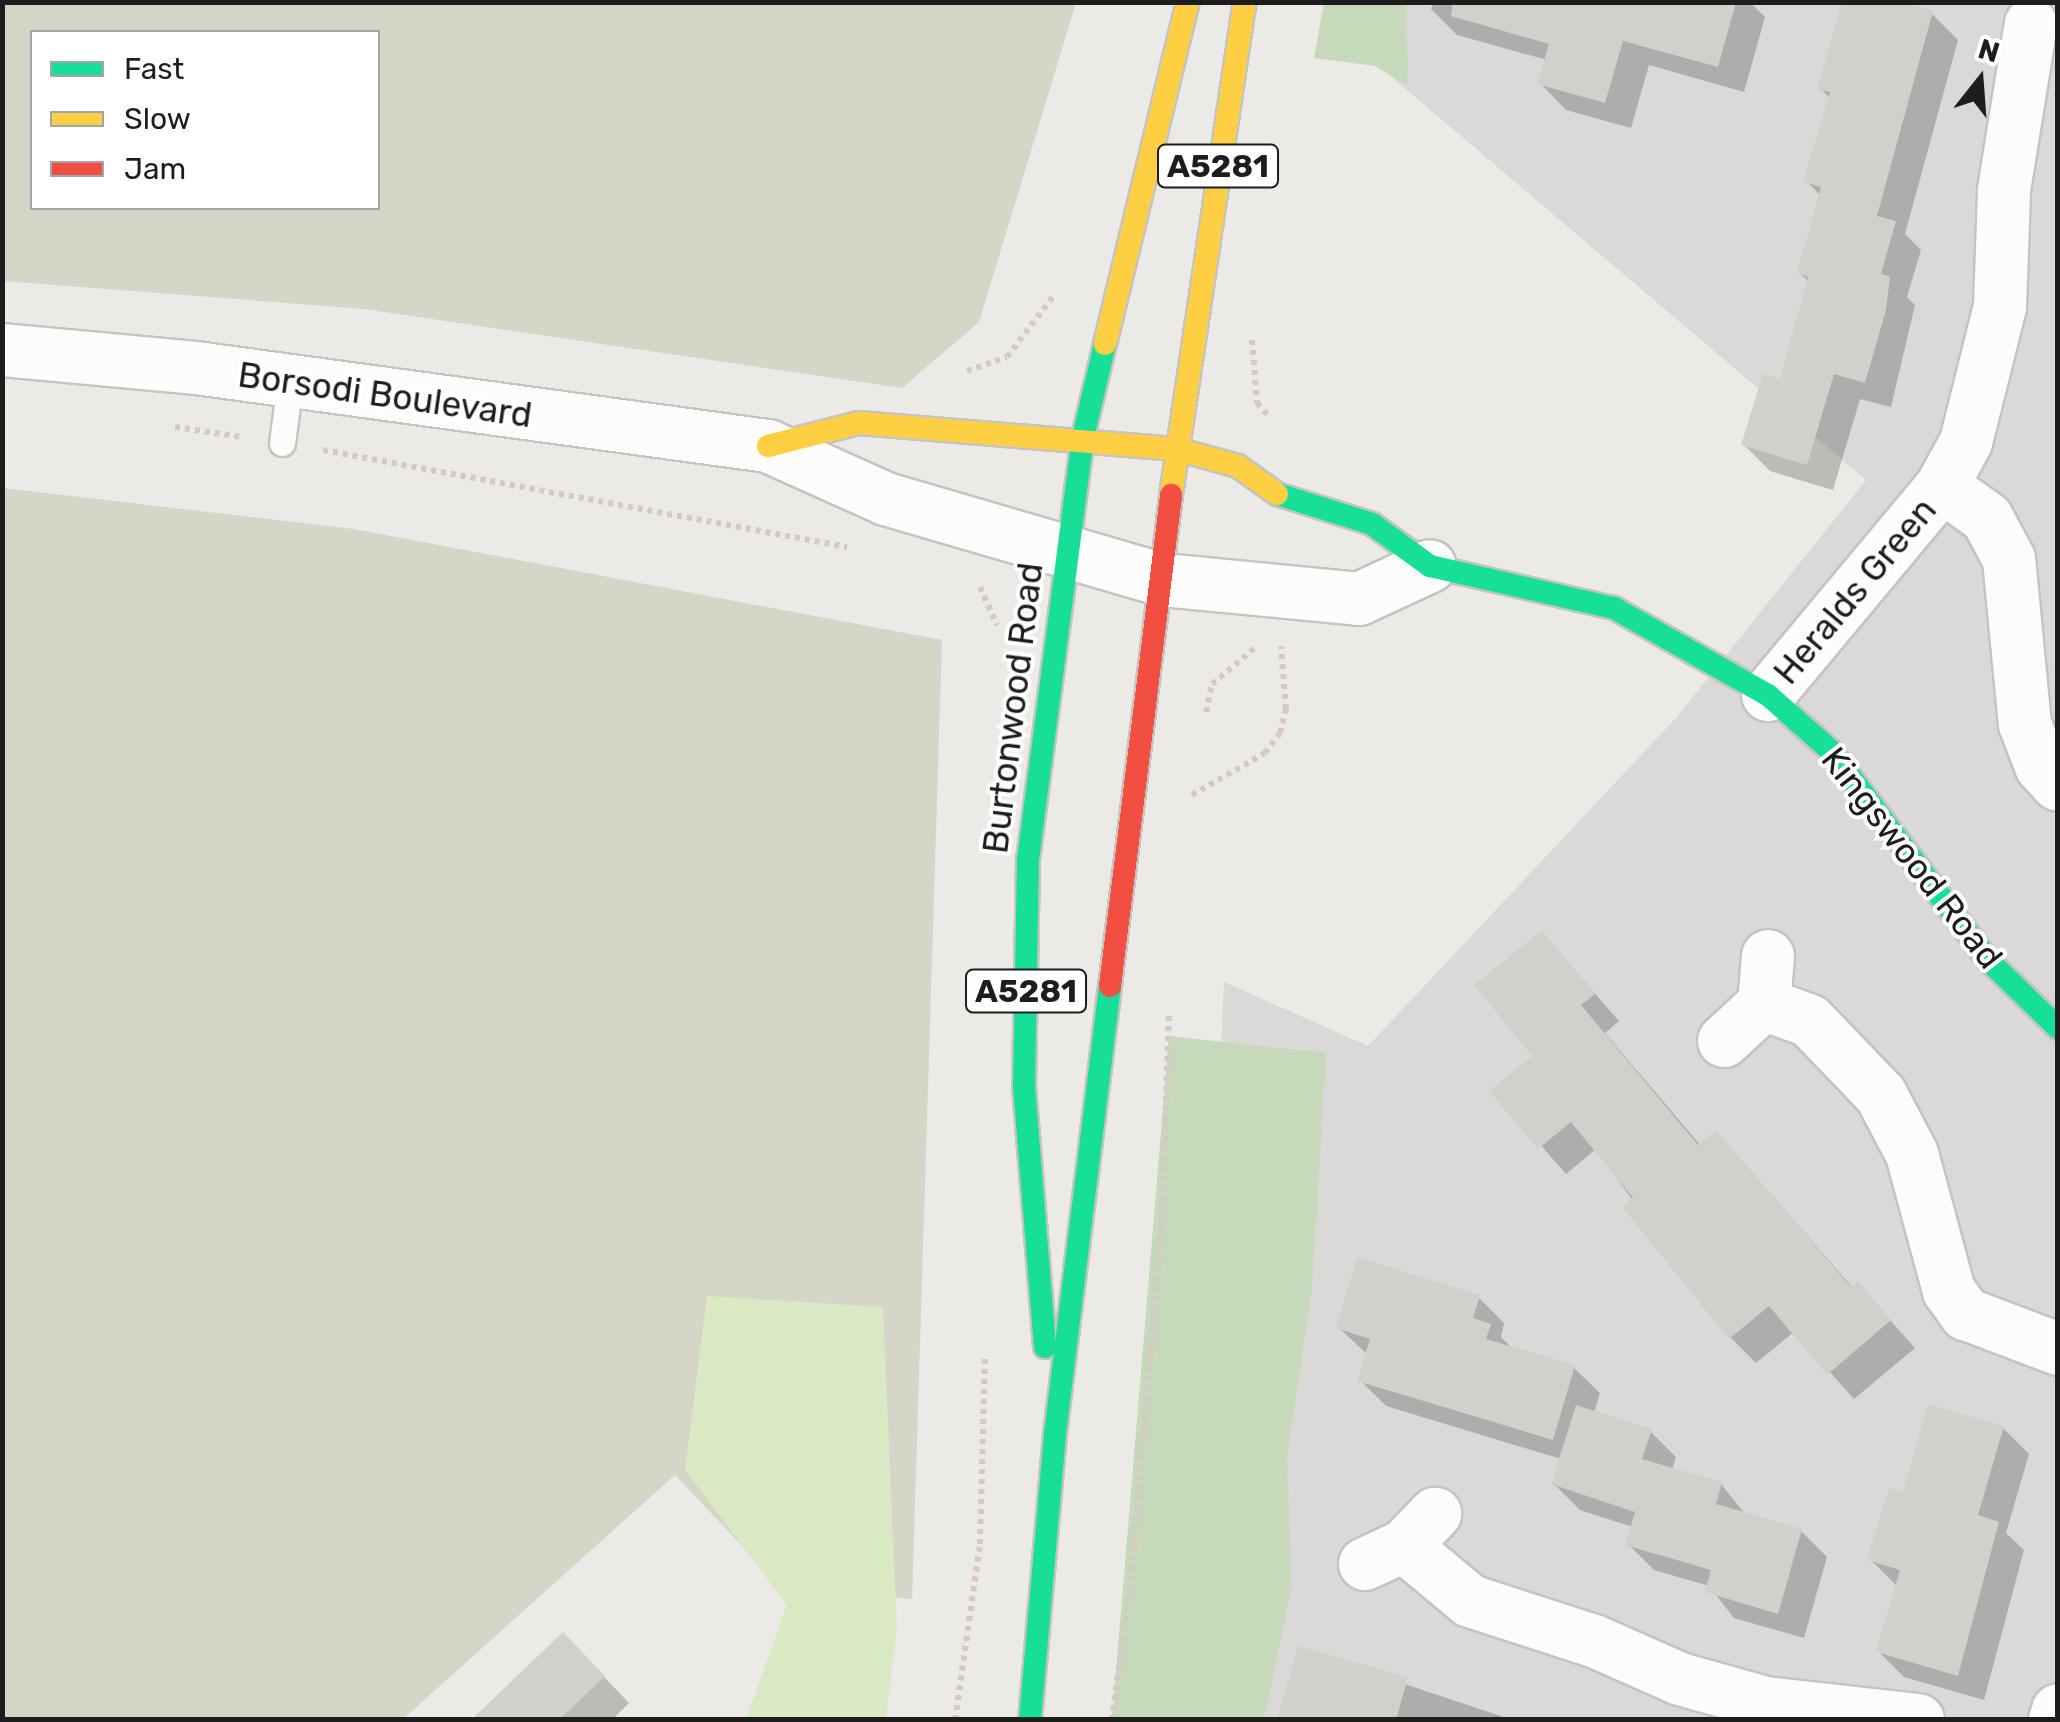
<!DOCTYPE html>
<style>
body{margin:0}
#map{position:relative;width:2060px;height:1722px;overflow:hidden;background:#ebeae6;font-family:Rubik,sans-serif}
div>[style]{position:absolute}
.residential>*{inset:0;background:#dad9d7}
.construction>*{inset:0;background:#d5d5c8}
.grass>*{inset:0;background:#d8e9c4}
.forest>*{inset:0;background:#c6dabb}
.shadow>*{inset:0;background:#0003}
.building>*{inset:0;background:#d2d0cd}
.path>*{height:6px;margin-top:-3px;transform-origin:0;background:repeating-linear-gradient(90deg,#d5c8c5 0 5px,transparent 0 10px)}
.roads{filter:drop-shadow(2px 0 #c4c4c2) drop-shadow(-2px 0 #c4c4c2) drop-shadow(0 2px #c4c4c2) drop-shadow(0 -2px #c4c4c2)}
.lane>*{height:25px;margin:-12.5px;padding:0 12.5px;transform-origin:12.5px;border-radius:12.5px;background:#fcfcfb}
.street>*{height:52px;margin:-26px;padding:0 26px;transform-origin:26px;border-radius:26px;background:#fcfcfb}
.fast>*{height:22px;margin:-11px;padding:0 11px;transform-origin:11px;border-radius:11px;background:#16e098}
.slow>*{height:22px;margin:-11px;padding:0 11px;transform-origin:11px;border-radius:11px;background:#ffcf43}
.jam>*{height:22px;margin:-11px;padding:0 11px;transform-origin:11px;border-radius:11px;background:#f24e42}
span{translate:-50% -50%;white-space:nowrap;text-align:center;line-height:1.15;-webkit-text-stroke:8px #fff;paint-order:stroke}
.shield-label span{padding:2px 8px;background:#fff;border:2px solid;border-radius:8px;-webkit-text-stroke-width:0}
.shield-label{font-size:32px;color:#1d1d1d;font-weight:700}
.street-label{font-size:35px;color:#1d1d1d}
.frame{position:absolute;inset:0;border:5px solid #1d1d1d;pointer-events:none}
.legend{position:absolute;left:30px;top:30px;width:350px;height:180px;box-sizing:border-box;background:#fff;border:2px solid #a5a5a5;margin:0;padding:12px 18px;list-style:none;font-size:30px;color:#1d1d1d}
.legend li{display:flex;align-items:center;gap:20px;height:50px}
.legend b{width:50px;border:2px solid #a5a5a5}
.north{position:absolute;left:1930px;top:30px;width:100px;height:100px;-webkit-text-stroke:8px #fff;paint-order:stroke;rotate:17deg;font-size:28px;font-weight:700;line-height:40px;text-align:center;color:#1d1d1d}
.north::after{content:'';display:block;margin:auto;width:35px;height:45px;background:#1d1d1d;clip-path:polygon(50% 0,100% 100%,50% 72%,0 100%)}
</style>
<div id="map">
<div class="residential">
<div style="clip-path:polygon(1406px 3px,2057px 3px,2057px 1719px,1171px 1720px,1198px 1559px,1224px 982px,1368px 1046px,1676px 718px,1866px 480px,1388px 74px)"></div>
</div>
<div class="construction">
<div style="clip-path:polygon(evenodd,2px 3px,3px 2px,1076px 3px,979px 322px,902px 388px,364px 309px,3px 281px,2px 3px,32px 32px,378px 32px,378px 208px,32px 208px,32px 32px)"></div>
<div style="clip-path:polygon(3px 488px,354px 529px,942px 640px,912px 1599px,783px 1589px,675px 1475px,403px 1719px,3px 1720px)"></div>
</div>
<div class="grass">
<div style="clip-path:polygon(707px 1296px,883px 1307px,897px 1630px,886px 1719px,746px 1719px,787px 1605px,685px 1470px)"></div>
</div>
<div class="forest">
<div style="clip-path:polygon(1324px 3px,1406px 3px,1408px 86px,1375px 66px,1314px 58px)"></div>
<div style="clip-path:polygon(1169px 1036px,1326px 1053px,1312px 1288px,1287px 1457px,1292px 1587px,1264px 1719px,1112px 1719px)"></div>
</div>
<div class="shadow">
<div style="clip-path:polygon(1433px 2px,1750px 2px,1765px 17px,1744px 92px,1649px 65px,1631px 128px,1566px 110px,1540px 83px,1547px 60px,1457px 35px,1431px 9px)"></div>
<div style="clip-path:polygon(1931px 13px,1958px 40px,1905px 234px,1921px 250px,1907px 297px,1915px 305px,1891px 407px,1860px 399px,1833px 490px,1770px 471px,1744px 445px,1782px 382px,1809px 282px,1800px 273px,1821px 196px,1806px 181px,1831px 99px,1820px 88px)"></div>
<div style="clip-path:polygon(1542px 933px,1619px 1021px,1605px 1033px,1701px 1146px,1741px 1160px,1853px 1288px,1858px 1284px,1915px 1348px,1854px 1399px,1794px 1332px,1756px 1363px,1730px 1337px,1596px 1149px,1566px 1174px,1493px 1091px,1536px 1056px)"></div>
<div style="clip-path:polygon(1478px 1297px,1504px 1323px,1501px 1337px,1513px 1349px,1573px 1367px,1600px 1393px,1594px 1413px,1650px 1431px,1676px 1457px,1672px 1470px,1721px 1484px,1746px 1515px,1801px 1531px,1827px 1557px,1804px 1638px,1734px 1618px,1709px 1586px,1654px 1570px,1628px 1544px,1633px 1527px,1580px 1510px,1554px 1484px,1561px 1459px,1386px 1406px,1360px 1380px,1368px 1355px,1339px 1328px)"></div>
<div style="clip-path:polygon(2003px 1428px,2029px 1454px,2006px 1533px,2024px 1550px,1984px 1700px,1904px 1677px,1878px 1651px,1898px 1587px,1870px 1559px)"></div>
<div style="clip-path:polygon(1299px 1649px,1513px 1720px,1279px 1720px)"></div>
<div style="clip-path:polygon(589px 1661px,629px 1703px,612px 1720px,474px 1720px)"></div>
</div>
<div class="building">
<div style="clip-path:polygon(1453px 2px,1736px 2px,1718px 67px,1623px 41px,1605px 103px,1537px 84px,1549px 44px,1451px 16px)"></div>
<div style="clip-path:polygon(1842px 2px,1903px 2px,1933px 11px,1877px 216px,1896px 221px,1881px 274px,1890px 277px,1886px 310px,1865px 383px,1834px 374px,1807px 465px,1741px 445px,1763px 374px,1780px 379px,1808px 277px,1797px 273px,1821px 187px,1803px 182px,1830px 92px,1817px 89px)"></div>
<div style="clip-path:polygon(1542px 930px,1595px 994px,1581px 1005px,1698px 1145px,1716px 1130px,1851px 1287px,1858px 1281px,1891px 1320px,1827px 1375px,1769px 1306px,1729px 1339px,1622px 1207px,1633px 1198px,1571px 1122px,1538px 1149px,1489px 1091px,1532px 1056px,1474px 985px)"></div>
<div style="clip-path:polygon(1357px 1257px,1480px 1295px,1473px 1318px,1491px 1324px,1486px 1339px,1575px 1365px,1553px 1440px,1357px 1381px,1370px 1339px,1336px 1328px)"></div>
<div style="clip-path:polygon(1928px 1404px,2004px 1426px,1978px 1515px,1999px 1522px,1958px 1676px,1876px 1652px,1900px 1570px,1867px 1560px,1889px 1488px,1903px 1492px)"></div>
<div style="clip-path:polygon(1576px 1405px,1652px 1429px,1642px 1459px,1722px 1482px,1716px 1504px,1802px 1529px,1778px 1614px,1705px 1592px,1711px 1570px,1625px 1545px,1635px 1512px,1551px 1484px)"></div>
<div style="clip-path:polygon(563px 1632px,605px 1676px,559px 1720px,471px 1720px)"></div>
<div style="clip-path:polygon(1298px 1646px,1408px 1677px,1396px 1720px,1277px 1720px)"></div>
</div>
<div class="path">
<div style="left:1252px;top:340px;width:63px;rotate:85.5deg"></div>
<div style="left:1257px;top:403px;width:15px;rotate:48deg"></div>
<div style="left:967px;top:371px;width:42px;rotate:-19.3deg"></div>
<div style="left:1007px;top:357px;width:79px;rotate:-52.7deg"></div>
<div style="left:175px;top:427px;width:68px;rotate:8.5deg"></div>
<div style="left:323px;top:450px;width:533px;rotate:10.49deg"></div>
<div style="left:980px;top:587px;width:42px;rotate:65.9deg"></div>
<div style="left:1206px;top:712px;width:29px;rotate:-78deg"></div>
<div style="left:1212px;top:684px;width:57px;rotate:-40.1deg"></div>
<div style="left:1192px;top:795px;width:84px;rotate:-29.9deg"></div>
<div style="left:1265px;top:753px;width:25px;rotate:-53deg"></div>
<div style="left:1280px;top:733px;width:25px;rotate:-76deg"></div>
<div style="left:1286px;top:709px;width:63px;rotate:-94.5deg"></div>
<div style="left:955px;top:1720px;width:178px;rotate:-81.9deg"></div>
<div style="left:980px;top:1544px;width:189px;rotate:-88.5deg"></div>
<div style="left:1112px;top:1720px;width:151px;rotate:-82.4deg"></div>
<div style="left:1132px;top:1570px;width:350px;rotate:-85.1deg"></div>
<div style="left:1162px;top:1221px;width:209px;rotate:-88.1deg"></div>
</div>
<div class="roads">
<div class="lane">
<div style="left:282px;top:443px;width:61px;rotate:-82.4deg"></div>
</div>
<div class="street">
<div style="left:2px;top:350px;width:195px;rotate:5.3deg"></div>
<div style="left:196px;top:368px;width:577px;rotate:7.77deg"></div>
<div style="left:768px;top:446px;width:129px;rotate:24.2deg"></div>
<div style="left:886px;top:499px;width:289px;rotate:16.3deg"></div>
<div style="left:1163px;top:580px;width:197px;rotate:5.5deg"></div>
<div style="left:1359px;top:599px;width:78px;rotate:-24.9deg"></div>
<div style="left:1942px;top:486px;width:55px;rotate:35.4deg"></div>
<div style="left:1987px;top:518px;width:47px;rotate:61.8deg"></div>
<div style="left:2009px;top:559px;width:166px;rotate:84.5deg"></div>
<div style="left:2025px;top:724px;width:45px;rotate:69.1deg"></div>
<div style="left:2041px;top:766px;width:25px;rotate:48deg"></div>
<div style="left:1768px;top:695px;width:272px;rotate:-50.2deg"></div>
<div style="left:1942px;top:486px;width:50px;rotate:-61.4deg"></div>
<div style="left:1966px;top:442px;width:139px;rotate:-75.9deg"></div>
<div style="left:2000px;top:307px;width:117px;rotate:-88deg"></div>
<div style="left:2004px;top:190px;width:168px;rotate:-80.8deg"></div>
<div style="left:1764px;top:1004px;width:49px;rotate:20.3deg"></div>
<div style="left:1810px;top:1021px;width:103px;rotate:46.2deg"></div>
<div style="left:1881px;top:1095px;width:67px;rotate:62.3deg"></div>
<div style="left:1912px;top:1154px;width:142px;rotate:74.9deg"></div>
<div style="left:1949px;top:1291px;width:29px;rotate:54deg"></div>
<div style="left:1966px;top:1314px;width:98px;rotate:20.8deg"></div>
<div style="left:1724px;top:1041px;width:54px;rotate:-42.8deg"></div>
<div style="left:1764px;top:1004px;width:48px;rotate:-85.2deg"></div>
<div style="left:1404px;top:1546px;width:86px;rotate:39.8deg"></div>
<div style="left:1470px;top:1601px;width:130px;rotate:17.9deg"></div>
<div style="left:1594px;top:1641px;width:94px;rotate:23.8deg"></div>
<div style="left:1680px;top:1679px;width:89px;rotate:15.6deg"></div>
<div style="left:1766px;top:1703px;width:153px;rotate:6.4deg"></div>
<div style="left:1365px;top:1564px;width:43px;rotate:-24.8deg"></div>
<div style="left:1404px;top:1546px;width:45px;rotate:-45.9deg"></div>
<div style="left:2055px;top:1720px;width:10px;rotate:-73deg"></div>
</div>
<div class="fast">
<div style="left:1277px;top:494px;width:100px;rotate:17.5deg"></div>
<div style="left:1372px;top:524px;width:72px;rotate:35.9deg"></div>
<div style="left:1430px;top:566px;width:189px;rotate:12.9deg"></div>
<div style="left:1614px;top:608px;width:177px;rotate:29.5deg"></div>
<div style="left:1768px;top:695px;width:84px;rotate:41.6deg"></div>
<div style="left:1831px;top:751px;width:260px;rotate:53.1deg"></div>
<div style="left:1987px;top:959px;width:99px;rotate:44.2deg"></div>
<div style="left:1045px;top:1347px;width:260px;rotate:-94.6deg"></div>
<div style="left:1024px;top:1088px;width:228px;rotate:-89deg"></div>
<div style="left:1028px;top:860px;width:427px;rotate:-82.6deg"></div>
<div style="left:1083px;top:437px;width:96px;rotate:-76.7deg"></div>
<div style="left:1030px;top:1720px;width:287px;rotate:-85deg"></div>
<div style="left:1055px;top:1434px;width:451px;rotate:-83deg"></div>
</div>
<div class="slow">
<div style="left:1105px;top:344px;width:352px;rotate:-76.4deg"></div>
<div style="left:768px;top:446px;width:94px;rotate:-14.2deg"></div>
<div style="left:859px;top:423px;width:318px;rotate:4.7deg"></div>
<div style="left:1176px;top:449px;width:64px;rotate:15.3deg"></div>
<div style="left:1238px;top:466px;width:48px;rotate:35.7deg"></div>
<div style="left:1171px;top:495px;width:499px;rotate:-81.5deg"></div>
</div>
<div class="jam">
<div style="left:1110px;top:986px;width:495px;rotate:-82.9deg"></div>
</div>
</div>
<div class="shield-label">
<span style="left:1218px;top:166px">A5281</span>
<span style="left:1026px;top:991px">A5281</span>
</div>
<div class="street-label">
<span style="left:385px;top:395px;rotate:8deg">Borsodi Boulevard</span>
<span style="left:1855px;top:591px;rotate:-50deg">Heralds Green</span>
<span style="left:1013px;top:708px;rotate:-83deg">Burtonwood Road</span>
<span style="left:1912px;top:858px;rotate:52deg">Kingswood Road</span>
</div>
<div class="frame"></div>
<ul class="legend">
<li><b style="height:12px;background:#16e098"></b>Fast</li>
<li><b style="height:12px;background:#ffcf43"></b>Slow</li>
<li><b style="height:12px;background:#f24e42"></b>Jam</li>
</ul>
<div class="north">N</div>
</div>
